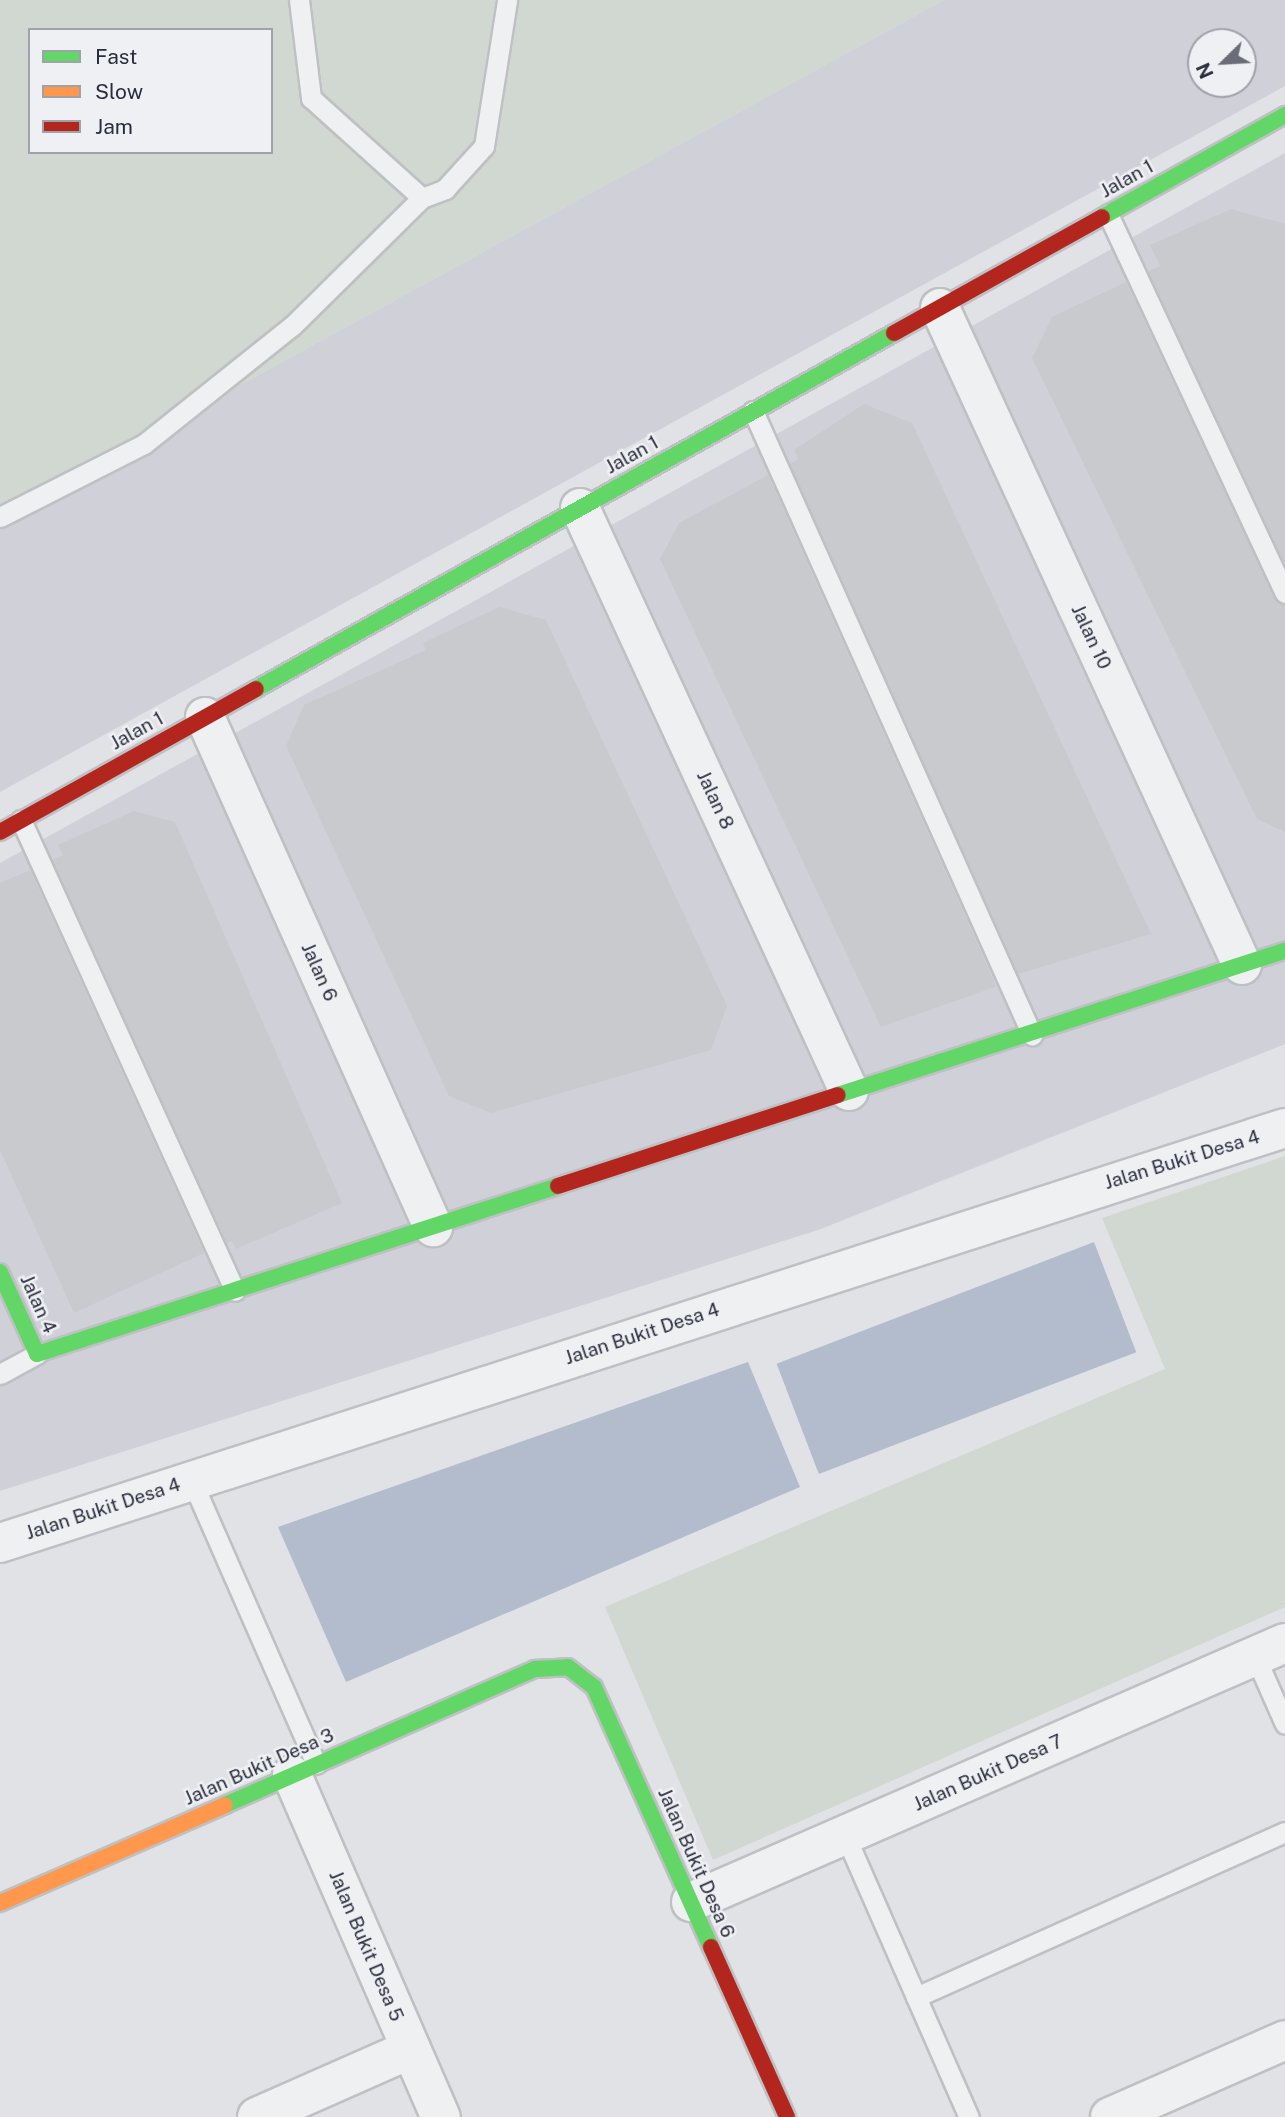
<!DOCTYPE html>
<style>
body{margin:0}
#map{position:relative;width:1285px;height:2117px;overflow:hidden;background:#e1e2e5;font-family:"Public Sans",sans-serif}
div>[style]{position:absolute}
.built>*{inset:0;background:#d0d1d8}
.green>*{inset:0;background:#d0d8d1}
.water>*{inset:0;background:#b2bccd;transform-origin:0 0}
.building>*{inset:0;background:#c9cacd}
.roads{filter:drop-shadow(2px 0 #bfc0c3) drop-shadow(-2px 0 #bfc0c3) drop-shadow(0 2px #bfc0c3) drop-shadow(0 -2px #bfc0c3)}
.lane>*{height:19px;margin:-9.5px;padding:0 9.5px;transform-origin:9.5px;border-radius:9.5px;background:#eff0f2}
.street>*{height:38px;margin:-19px;padding:0 19px;transform-origin:19px;border-radius:19px;background:#eff0f2}
.fast>*{height:16px;margin:-8px;padding:0 8px;transform-origin:8px;border-radius:8px;background:#63d668}
.slow>*{height:16px;margin:-8px;padding:0 8px;transform-origin:8px;border-radius:8px;background:#ff974d}
.jam>*{height:16px;margin:-8px;padding:0 8px;transform-origin:8px;border-radius:8px;background:#b3261e}
span{translate:-50% -50%;white-space:nowrap;text-align:center;line-height:1.15;-webkit-text-stroke:5px #eef0f4;paint-order:stroke}
.street-label{font-size:19px;color:#2a2e3c}
.legend{position:absolute;left:28px;top:28px;width:245px;height:126px;box-sizing:border-box;background:#eef0f4;border:2px solid #a0a2aa;margin:0;padding:9px 12px;list-style:none;font-size:21px;color:#2a2e3c}
.legend li{display:flex;align-items:center;gap:14px;height:35px}
.legend b{width:35px;border:2px solid #a0a2aa}
.north{position:absolute;left:1187px;top:28px;width:70px;height:70px;box-sizing:border-box;background:#eef0f4;border:2px solid #a0a2aa;border-radius:50%;rotate:246deg;font-size:19px;font-weight:700;line-height:28px;text-align:center;color:#2a2e3c}
.north::after{content:'';display:block;margin:auto;width:24px;height:32px;background:#6a6d77;clip-path:polygon(50% 0,100% 100%,50% 72%,0 100%)}
</style>
<div id="map">
<div class="built">
<div style="clip-path:polygon(evenodd,944px 0,1285px 0,1285px 86px,0 792px,0 516px,944px 0,1201px 42px,1243px 42px,1243px 84px,1201px 84px,1201px 42px)"></div>
<div style="clip-path:polygon(1285px 153px,1285px 1044px,821px 1229px,0 1491px,0 863px)"></div>
</div>
<div class="green">
<div style="clip-path:polygon(evenodd,0 0,944px 0,0 516px,0 0,30px 30px,271px 30px,271px 152px,30px 152px,30px 30px)"></div>
<div style="clip-path:polygon(1285px 1156px,1285px 1607px,713px 1860px,605px 1607px,1165px 1369px,1102px 1218px)"></div>
</div>
<div class="water">
<div style="left:1094px;top:1242px;width:118px;height:340px;rotate:69deg"></div>
<div style="clip-path:polygon(748px 1362px,800px 1487px,346px 1682px,278px 1527px)"></div>
</div>
<div class="building">
<div style="clip-path:polygon(1231px 209px,1285px 224px,1285px 564px,1148px 271px,1160px 266px,1150px 245px)"></div>
<div style="clip-path:polygon(1126px 282px,1274px 598px,1285px 605px,1285px 832px,1257px 819px,1032px 358px,1052px 317px)"></div>
<div style="clip-path:polygon(864px 404px,912px 423px,1151px 934px,1018px 974px,790px 464px,798px 459px,794px 450px)"></div>
<div style="clip-path:polygon(768px 475px,994px 981px,995px 987px,881px 1027px,660px 559px,679px 523px)"></div>
<div style="clip-path:polygon(499px 607px,546px 620px,727px 1006px,711px 1050px,491px 1113px,449px 1096px,286px 746px,304px 705px,426px 650px,423px 643px)"></div>
<div style="clip-path:polygon(134px 811px,175px 822px,342px 1203px,236px 1249px,232px 1241px,227px 1243px,52px 860px,63px 855px,58px 845px)"></div>
<div style="clip-path:polygon(30px 870px,204px 1253px,74px 1313px,0 1150px,0 883px)"></div>
</div>
<div class="roads">
<div class="lane">
<div style="left:299px;top:0;width:99px;rotate:83deg"></div>
<div style="left:311px;top:98px;width:149px;rotate:42deg"></div>
<div style="left:422px;top:198px;width:25px;rotate:-21deg"></div>
<div style="left:445px;top:189px;width:58px;rotate:-47.8deg"></div>
<div style="left:484px;top:146px;width:148px;rotate:-81deg"></div>
<div style="left:1108px;top:214px;width:418px;rotate:65deg"></div>
<div style="left:753px;top:411px;width:684px;rotate:65.91deg"></div>
<div style="left:0;top:517px;width:161px;rotate:-26.9deg"></div>
<div style="left:144px;top:444px;width:189px;rotate:-38.6deg"></div>
<div style="left:292px;top:326px;width:182px;rotate:-44.6deg"></div>
<div style="left:21px;top:820px;width:517px;rotate:65.57deg"></div>
<div style="left:0;top:1374px;width:42px;rotate:-28.4deg"></div>
<div style="left:191px;top:1479px;width:311px;rotate:66.3deg"></div>
<div style="left:1255px;top:1656px;width:74px;rotate:66.2deg"></div>
<div style="left:845px;top:1835px;width:308px;rotate:66.3deg"></div>
<div style="left:916px;top:1997px;width:404px;rotate:-24.1deg"></div>
</div>
<div class="street">
<div style="left:940px;top:308px;width:723px;rotate:65.31deg"></div>
<div style="left:580px;top:508px;width:642px;rotate:65.23deg"></div>
<div style="left:205px;top:717px;width:559px;rotate:65.91deg"></div>
<div style="left:0;top:1543px;width:1350px;rotate:-17.9deg"></div>
<div style="left:292px;top:1775px;width:373px;rotate:66.5deg"></div>
<div style="left:691px;top:1902px;width:648px;rotate:-23.56deg"></div>
<div style="left:257px;top:2117px;width:168px;rotate:-23.8deg"></div>
<div style="left:1110px;top:2117px;width:191px;rotate:-23.7deg"></div>
</div>
<div class="fast">
<div style="left:1102px;top:217px;width:210px;rotate:-29.1deg"></div>
<div style="left:256px;top:689px;width:731px;rotate:-29.16deg"></div>
<div style="left:838px;top:1095px;width:470px;rotate:-17.9deg"></div>
<div style="left:0;top:1272px;width:90px;rotate:65.7deg"></div>
<div style="left:37px;top:1354px;width:547px;rotate:-17.87deg"></div>
<div style="left:225px;top:1805px;width:339px;rotate:-23.7deg"></div>
<div style="left:535px;top:1669px;width:33px;rotate:-3deg"></div>
<div style="left:568px;top:1667px;width:33px;rotate:38deg"></div>
<div style="left:594px;top:1687px;width:285px;rotate:65.8deg"></div>
</div>
<div class="slow">
<div style="left:0;top:1903px;width:245px;rotate:-23.5deg"></div>
</div>
<div class="jam">
<div style="left:894px;top:333px;width:238px;rotate:-29.1deg"></div>
<div style="left:0;top:832px;width:293px;rotate:-29.2deg"></div>
<div style="left:558px;top:1186px;width:294px;rotate:-18deg"></div>
<div style="left:711px;top:1947px;width:186px;rotate:65.9deg"></div>
</div>
</div>
<div class="street-label">
<span style="left:1127px;top:179px;rotate:-29deg">Jalan 1</span>
<span style="left:632px;top:455px;rotate:-29deg">Jalan 1</span>
<span style="left:1091px;top:637px;rotate:65deg">Jalan 10</span>
<span style="left:137px;top:731px;rotate:-29deg">Jalan 1</span>
<span style="left:715px;top:800px;rotate:65deg">Jalan 8</span>
<span style="left:319px;top:972px;rotate:66deg">Jalan 6</span>
<span style="left:1182px;top:1160px;rotate:-17deg">Jalan Bukit Desa 4</span>
<span style="left:38px;top:1304px;rotate:66deg">Jalan 4</span>
<span style="left:642px;top:1334px;rotate:-18deg">Jalan Bukit Desa 4</span>
<span style="left:103px;top:1509px;rotate:-18deg">Jalan Bukit Desa 4</span>
<span style="left:259px;top:1767px;rotate:-24deg">Jalan Bukit Desa 3</span>
<span style="left:988px;top:1773px;rotate:-24deg">Jalan Bukit Desa 7</span>
<span style="left:696px;top:1863px;rotate:66deg">Jalan Bukit Desa 6</span>
<span style="left:366px;top:1946px;rotate:67deg">Jalan Bukit Desa 5</span>
</div>
<ul class="legend">
<li><b style="height:9px;background:#63d668"></b>Fast</li>
<li><b style="height:9px;background:#ff974d"></b>Slow</li>
<li><b style="height:9px;background:#b3261e"></b>Jam</li>
</ul>
<div class="north">N</div>
</div>
